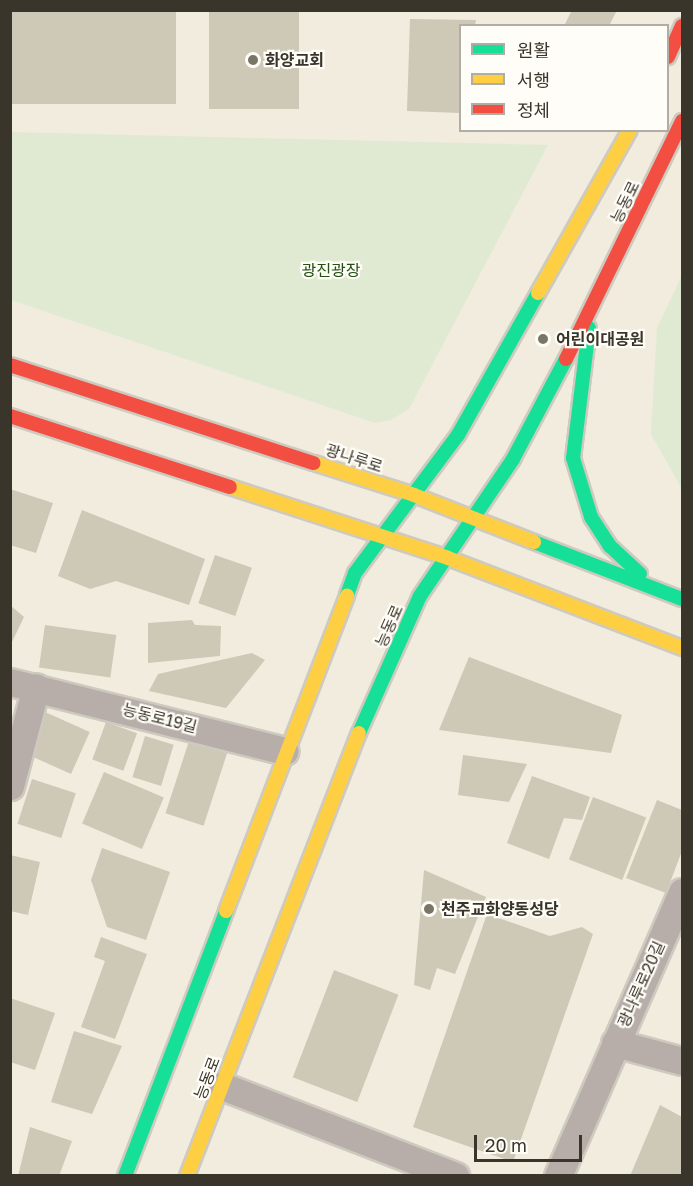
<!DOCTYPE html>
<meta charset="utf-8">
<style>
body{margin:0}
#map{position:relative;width:693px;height:1186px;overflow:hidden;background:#f1ecdd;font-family:"Golos Text","Noto Sans KR",sans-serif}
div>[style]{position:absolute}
.green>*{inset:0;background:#e0ead3}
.building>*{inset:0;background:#cec8b7;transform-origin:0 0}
.roads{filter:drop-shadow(2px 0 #cecabf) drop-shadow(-2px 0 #cecabf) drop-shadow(0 2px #cecabf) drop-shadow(0 -2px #cecabf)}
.street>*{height:27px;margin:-13.5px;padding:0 13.5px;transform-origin:13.5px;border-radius:13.5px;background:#b7aeaa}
.fast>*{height:14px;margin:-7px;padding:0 7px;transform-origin:7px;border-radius:7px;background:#16e098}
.slow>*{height:14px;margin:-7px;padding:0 7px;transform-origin:7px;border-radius:7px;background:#ffcf43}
.jam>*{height:14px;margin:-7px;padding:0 7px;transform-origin:7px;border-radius:7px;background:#f24e42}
.dots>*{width:16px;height:16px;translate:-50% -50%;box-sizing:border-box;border:3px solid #fffdf7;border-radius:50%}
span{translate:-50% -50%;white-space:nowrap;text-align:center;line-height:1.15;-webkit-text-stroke:4.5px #fffdf7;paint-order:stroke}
.poi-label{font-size:16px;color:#39352b;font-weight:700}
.left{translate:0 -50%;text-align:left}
.street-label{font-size:16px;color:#39352b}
.park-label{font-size:16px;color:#245013}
.frame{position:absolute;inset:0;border:12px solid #39352b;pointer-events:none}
.legend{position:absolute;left:459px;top:24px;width:210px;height:108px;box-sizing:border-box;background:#fffdf7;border:2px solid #b0ada5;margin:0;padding:8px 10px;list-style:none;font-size:18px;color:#39352b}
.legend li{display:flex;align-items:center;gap:12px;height:30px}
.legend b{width:30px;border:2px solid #b0ada5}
.scale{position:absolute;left:474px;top:1135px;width:108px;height:27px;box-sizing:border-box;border:3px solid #39352b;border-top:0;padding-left:8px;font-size:18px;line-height:21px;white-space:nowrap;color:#39352b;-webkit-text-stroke:4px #fffdf7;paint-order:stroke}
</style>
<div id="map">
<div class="green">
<div style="clip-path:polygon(11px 132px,548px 145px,409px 409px,391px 420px,375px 423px,11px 300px)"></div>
<div style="clip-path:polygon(682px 275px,682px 489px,651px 434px,657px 328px)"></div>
</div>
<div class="building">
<div style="left:10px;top:10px;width:166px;height:94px"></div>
<div style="left:209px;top:10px;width:90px;height:99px"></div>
<div style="clip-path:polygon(572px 10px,617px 10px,609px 26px,564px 26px)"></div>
<div style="clip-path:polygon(410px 19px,476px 20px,475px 26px,460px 26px,460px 113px,407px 111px)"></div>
<div style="clip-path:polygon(10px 489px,53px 503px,36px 553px,10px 545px)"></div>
<div style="clip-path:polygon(82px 510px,205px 559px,189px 605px,116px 581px,90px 589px,58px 576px)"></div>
<div style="left:215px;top:555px;width:39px;height:51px;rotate:19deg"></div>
<div style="clip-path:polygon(10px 605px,24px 617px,10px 646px)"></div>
<div style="clip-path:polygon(192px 620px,195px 625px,221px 626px,220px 656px,148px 663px,148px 623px)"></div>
<div style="left:45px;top:625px;width:72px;height:43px;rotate:8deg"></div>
<div style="clip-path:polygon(252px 653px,265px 660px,226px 708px,149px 691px,158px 674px)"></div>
<div style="clip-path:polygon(469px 657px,622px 715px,611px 753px,439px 730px)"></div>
<div style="left:45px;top:712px;width:49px;height:46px;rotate:24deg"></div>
<div style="left:106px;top:722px;width:33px;height:40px;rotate:20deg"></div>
<div style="left:145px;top:736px;width:30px;height:43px;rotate:17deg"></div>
<div style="left:189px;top:741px;width:40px;height:76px;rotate:18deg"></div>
<div style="clip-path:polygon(463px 755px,527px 764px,509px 802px,458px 795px)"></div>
<div style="left:104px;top:772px;width:65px;height:56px;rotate:23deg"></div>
<div style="clip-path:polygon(532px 776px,590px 797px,582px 820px,564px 818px,549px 859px,507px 843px)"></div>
<div style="left:32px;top:779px;width:46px;height:47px;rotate:18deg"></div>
<div style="left:593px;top:797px;width:57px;height:67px;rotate:21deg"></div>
<div style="clip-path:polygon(657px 800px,682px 810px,682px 851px,666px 893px,626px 878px)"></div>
<div style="clip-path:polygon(102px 848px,170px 872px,146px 940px,107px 927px,91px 880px)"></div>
<div style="clip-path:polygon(10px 855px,40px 862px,28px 915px,10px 911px)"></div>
<div style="clip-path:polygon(424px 870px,486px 897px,455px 974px,437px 968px,430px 990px,414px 985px)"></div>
<div style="clip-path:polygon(487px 914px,550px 936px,582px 927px,593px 934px,513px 1162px,413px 1127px)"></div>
<div style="clip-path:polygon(101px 937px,147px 954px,115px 1039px,81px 1027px,105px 961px,94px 957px)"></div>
<div style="left:334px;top:970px;width:69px;height:115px;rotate:21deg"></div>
<div style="clip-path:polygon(10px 998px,55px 1013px,35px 1070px,10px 1062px)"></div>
<div style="clip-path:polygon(74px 1031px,122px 1046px,92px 1114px,51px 1102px)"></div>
<div style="clip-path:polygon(660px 1105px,682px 1117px,682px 1176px,630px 1176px)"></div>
<div style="clip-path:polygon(30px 1127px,72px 1141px,59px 1176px,18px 1176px)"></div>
</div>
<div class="roads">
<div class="street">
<div style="left:10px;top:682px;width:283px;rotate:14.1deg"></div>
<div style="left:10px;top:786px;width:102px;rotate:-75.3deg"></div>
<div style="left:615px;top:1043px;width:69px;rotate:15deg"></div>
<div style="left:222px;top:1086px;width:250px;rotate:21.1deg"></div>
<div style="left:558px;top:1176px;width:310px;rotate:-66.4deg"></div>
</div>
<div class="fast">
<div style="left:589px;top:328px;width:131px;rotate:97deg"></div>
<div style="left:573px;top:458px;width:62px;rotate:73deg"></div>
<div style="left:591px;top:517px;width:35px;rotate:57deg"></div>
<div style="left:610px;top:546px;width:41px;rotate:43deg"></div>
<div style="left:534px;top:542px;width:159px;rotate:21.1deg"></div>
<div style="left:347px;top:595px;width:23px;rotate:-70deg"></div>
<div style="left:355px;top:573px;width:172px;rotate:-53.3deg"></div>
<div style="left:458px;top:435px;width:163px;rotate:-60.6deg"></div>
<div style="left:359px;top:733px;width:150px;rotate:-66deg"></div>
<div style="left:420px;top:596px;width:166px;rotate:-55.8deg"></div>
<div style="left:513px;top:459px;width:113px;rotate:-62.1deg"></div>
<div style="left:125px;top:1176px;width:284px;rotate:-69.1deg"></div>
</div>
<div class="slow">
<div style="left:538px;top:293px;width:187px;rotate:-60.6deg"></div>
<div style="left:314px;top:463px;width:105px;rotate:17.7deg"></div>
<div style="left:414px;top:495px;width:129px;rotate:21.4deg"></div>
<div style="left:230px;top:487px;width:229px;rotate:18deg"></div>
<div style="left:448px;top:558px;width:251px;rotate:21deg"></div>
<div style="left:226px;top:911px;width:338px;rotate:-69deg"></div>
<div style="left:187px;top:1176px;width:475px;rotate:-68.8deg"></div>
</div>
<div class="jam">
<div style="left:668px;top:57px;width:34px;rotate:-66deg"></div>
<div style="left:566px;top:359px;width:265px;rotate:-64deg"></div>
<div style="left:10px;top:365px;width:319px;rotate:17.9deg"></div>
<div style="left:10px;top:416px;width:231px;rotate:17.9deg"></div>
</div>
</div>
<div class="dots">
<div style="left:253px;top:60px;background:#797569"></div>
<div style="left:543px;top:339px;background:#797569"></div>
<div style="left:429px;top:909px;background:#797569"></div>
</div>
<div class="poi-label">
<span class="left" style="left:265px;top:60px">화양교회</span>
<span class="left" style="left:556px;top:339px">어린이대공원</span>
<span class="left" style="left:441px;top:909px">천주교화양동성당</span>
</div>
<div class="street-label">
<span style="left:625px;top:202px;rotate:-64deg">능동로</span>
<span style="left:354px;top:458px;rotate:18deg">광나루로</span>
<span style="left:389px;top:626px;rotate:-66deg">능동로</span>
<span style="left:160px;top:718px;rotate:14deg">능동로19길</span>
<span style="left:641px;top:984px;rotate:-66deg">광나루로20길</span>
<span style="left:207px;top:1078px;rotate:-69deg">능동로</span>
</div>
<div class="park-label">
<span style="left:331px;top:270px">광진광장</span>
</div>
<div class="frame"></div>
<ul class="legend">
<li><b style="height:8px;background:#16e098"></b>원활</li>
<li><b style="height:8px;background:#ffcf43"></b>서행</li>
<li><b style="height:8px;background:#f24e42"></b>정체</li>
</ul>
<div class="scale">20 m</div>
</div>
